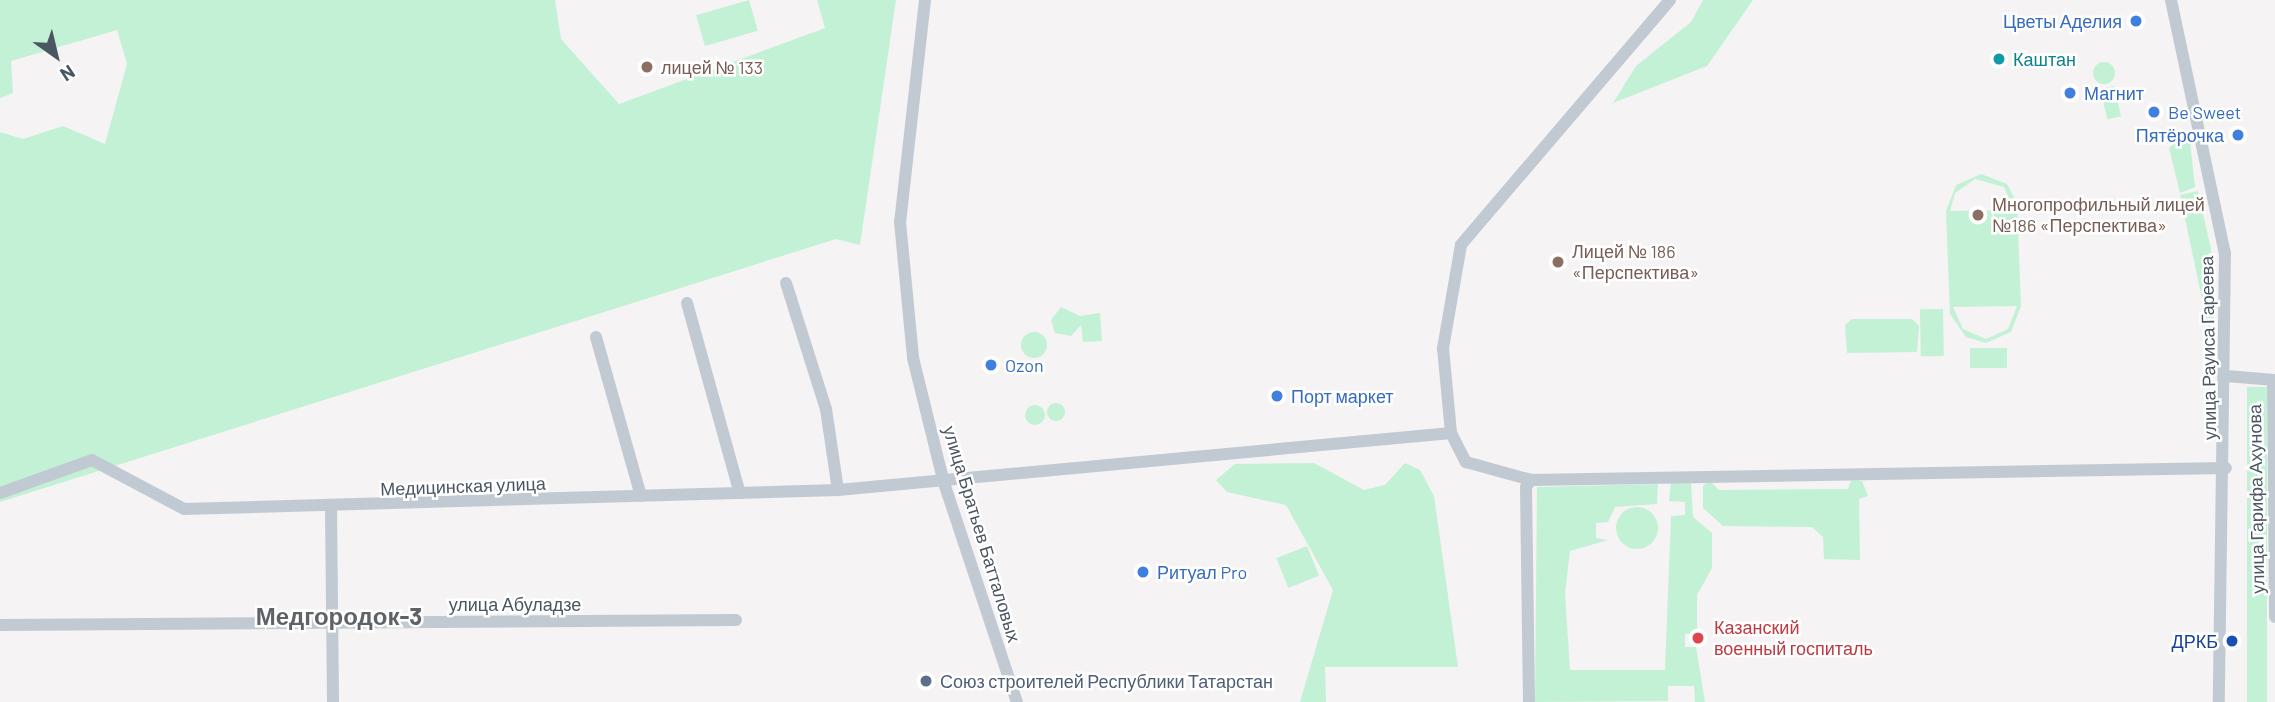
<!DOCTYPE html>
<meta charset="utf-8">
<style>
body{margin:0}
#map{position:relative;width:2275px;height:702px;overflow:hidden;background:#f5f3f3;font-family:Barlow,sans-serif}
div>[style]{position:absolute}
.green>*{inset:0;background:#c3f1d5;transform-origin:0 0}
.round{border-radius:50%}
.minor>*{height:12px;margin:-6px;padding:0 6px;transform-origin:6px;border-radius:6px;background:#c1cad2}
.dots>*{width:19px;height:19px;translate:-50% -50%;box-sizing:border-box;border:4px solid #fff;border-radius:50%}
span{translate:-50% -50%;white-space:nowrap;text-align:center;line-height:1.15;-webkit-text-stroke:5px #fff;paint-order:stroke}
.shop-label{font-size:18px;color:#366cbe}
.right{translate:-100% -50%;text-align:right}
.left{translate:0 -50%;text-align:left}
.culture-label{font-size:18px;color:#0d838f}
.education-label{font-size:18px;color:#785e54}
.street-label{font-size:18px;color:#4a5661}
.health-label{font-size:18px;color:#be3a42}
.transit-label{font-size:18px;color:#164399}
.service-label{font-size:18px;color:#4e5e75}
.district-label{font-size:24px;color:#5f6368;font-weight:700}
.north{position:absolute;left:21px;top:21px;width:70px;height:70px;-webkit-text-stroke:5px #fff;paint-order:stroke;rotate:146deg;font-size:19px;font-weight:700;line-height:28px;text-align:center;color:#4a5661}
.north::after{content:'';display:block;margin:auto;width:24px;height:32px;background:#4a5661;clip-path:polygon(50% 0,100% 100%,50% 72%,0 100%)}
</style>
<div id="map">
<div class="green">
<div style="clip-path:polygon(0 0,555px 0,561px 39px,619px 104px,825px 28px,817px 0,896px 0,860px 245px,836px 239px,0 502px,0 132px,23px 139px,63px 126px,105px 144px,127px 64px,117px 30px,11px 61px,13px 93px,0 98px)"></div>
<div style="left:749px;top:0;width:32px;height:55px;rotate:74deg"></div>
<div style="clip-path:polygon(1703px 0,1753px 0,1707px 66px,1613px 103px,1636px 66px,1691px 22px)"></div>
<div class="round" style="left:2093px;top:62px;width:22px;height:22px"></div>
<div style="left:2114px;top:86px;width:31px;height:14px;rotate:77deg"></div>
<div style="clip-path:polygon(2177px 141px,2190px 141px,2195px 187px,2180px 193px,2169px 148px)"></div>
<div style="clip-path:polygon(evenodd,1981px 174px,2007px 184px,2017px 203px,2021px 306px,2011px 332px,1986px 343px,1966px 337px,1950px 314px,1946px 211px,1956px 185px,1981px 174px,1975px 179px,2004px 187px,2014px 210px,1950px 211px,1955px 193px,1975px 179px,1981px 174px,2017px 306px,2008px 329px,1986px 339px,1963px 329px,1953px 307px,2017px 306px)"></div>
<div style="clip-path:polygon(2198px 191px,2212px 254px,2214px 355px,2180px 195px)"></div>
<div style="clip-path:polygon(1061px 307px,1080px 316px,1100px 313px,1102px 341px,1083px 342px,1081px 325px,1071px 336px,1055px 333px,1051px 320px)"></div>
<div style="left:1943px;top:309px;width:47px;height:23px;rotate:89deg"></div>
<div style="clip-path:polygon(1852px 319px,1912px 319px,1919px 326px,1917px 352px,1847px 353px,1845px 325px)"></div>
<div class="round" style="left:1021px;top:332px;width:26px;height:26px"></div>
<div style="left:2007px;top:348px;width:20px;height:37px;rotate:90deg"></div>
<div style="left:2247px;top:387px;width:20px;height:315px"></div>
<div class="round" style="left:1047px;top:403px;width:18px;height:18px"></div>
<div class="round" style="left:1025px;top:405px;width:20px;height:20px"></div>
<div style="clip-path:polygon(1314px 463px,1364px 490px,1385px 485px,1405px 463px,1420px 470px,1434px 496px,1458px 667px,1325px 667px,1326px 702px,1300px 702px,1333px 590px,1286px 505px,1227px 492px,1216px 480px,1235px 464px)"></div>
<div style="clip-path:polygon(1709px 480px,1719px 490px,1848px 489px,1851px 480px,1862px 481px,1868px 496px,1859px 499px,1860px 560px,1824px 559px,1823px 537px,1812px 527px,1723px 526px,1703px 508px,1703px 486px)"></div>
<div style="clip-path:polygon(1671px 482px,1691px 483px,1693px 517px,1712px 533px,1712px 568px,1697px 595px,1697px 633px,1685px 634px,1685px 647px,1696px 647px,1705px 702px,1695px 702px,1694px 686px,1668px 686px,1668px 701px,1535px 702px,1537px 487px,1658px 484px,1657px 504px,1615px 507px,1608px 522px,1596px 523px,1596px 538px,1608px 540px,1570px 551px,1565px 593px,1570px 670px,1665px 670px,1671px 516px,1685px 515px,1685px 502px,1669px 501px)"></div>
<div class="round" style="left:1616px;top:507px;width:42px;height:42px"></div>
<div style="left:1307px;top:546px;width:32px;height:33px;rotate:68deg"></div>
</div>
<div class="minor">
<div style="left:925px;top:0;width:223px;rotate:96.4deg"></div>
<div style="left:900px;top:222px;width:137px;rotate:84.5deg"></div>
<div style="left:913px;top:358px;width:129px;rotate:76.1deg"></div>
<div style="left:944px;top:483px;width:231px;rotate:71.6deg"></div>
<div style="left:1670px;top:0;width:322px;rotate:130.5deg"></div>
<div style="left:1461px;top:245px;width:105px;rotate:99.9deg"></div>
<div style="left:1443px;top:348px;width:85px;rotate:84.6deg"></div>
<div style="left:1451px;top:433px;width:33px;rotate:63deg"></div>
<div style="left:1466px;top:462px;width:67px;rotate:15.5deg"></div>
<div style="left:1531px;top:480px;width:695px;rotate:-0.99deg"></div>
<div style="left:2171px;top:0;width:259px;rotate:78deg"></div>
<div style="left:2225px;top:253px;width:449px;rotate:90.8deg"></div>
<div style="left:786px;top:283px;width:132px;rotate:72.4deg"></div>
<div style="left:826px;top:409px;width:82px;rotate:81.6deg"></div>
<div style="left:687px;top:303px;width:194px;rotate:74.5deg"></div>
<div style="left:596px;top:337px;width:165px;rotate:74.2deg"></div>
<div style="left:2226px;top:376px;width:49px;rotate:4.7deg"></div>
<div style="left:2273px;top:380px;width:237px;rotate:89.5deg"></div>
<div style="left:0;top:493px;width:98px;rotate:-19.7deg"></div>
<div style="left:92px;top:460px;width:104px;rotate:28deg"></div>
<div style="left:184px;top:509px;width:654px;rotate:-1.66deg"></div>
<div style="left:838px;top:490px;width:616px;rotate:-5.31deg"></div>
<div style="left:331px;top:509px;width:193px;rotate:89.4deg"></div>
<div style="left:0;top:625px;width:736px;rotate:-0.39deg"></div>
<div style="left:1529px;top:702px;width:215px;rotate:-90.8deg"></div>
<div style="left:1526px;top:487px;width:9px;rotate:-54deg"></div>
</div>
<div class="dots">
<div style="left:2136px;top:21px;background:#3f7fe0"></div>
<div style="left:1999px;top:59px;background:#0f9aa8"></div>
<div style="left:647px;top:67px;background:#8d6e63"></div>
<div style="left:2070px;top:93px;background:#3f7fe0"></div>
<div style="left:2154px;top:112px;background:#3f7fe0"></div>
<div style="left:2238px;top:135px;background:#3f7fe0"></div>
<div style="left:1978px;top:215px;background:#8d6e63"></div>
<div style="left:1558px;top:262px;background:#8d6e63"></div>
<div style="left:991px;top:365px;background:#3f7fe0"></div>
<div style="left:1277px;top:396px;background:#3f7fe0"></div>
<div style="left:1143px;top:572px;background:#3f7fe0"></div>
<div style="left:1698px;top:638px;background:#e0444e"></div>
<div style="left:2232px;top:641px;background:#1a4fb4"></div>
<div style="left:926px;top:681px;background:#5c6f8a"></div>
</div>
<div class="shop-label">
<span class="right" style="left:2122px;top:21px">Цветы Аделия</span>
<span class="left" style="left:2084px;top:93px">Магнит</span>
<span class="left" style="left:2168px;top:112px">Be Sweet</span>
<span class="right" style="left:2224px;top:135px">Пятёрочка</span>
<span class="left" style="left:1005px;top:365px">Ozon</span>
<span class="left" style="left:1291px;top:396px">Порт маркет</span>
<span class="left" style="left:1157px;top:572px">Ритуал Pro</span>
</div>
<div class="culture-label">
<span class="left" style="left:2013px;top:59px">Каштан</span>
</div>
<div class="education-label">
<span class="left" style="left:661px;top:67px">лицей № 133</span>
<span class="left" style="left:1992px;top:215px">Многопрофильный лицей<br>№186 «Перспектива»</span>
<span class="left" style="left:1572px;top:262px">Лицей № 186<br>«Перспектива»</span>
</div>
<div class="street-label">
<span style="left:2208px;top:348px;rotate:-91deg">улица Рауиса Гареева</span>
<span style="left:463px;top:486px;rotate:-2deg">Медицинская улица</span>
<span style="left:2256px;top:499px;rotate:-91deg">улица Гарифа Ахунова</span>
<span style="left:982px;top:534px;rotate:73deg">улица Братьев Батталовых</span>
<span style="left:515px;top:604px">улица Абуладзе</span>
</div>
<div class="health-label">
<span class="left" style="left:1714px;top:638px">Казанский<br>военный госпиталь</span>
</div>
<div class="transit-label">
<span class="right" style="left:2218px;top:641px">ДРКБ</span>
</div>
<div class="service-label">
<span class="left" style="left:940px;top:681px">Союз строителей Республики Татарстан</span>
</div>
<div class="district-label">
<span style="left:339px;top:616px">Медгородок-3</span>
</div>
<div class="north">N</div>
</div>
